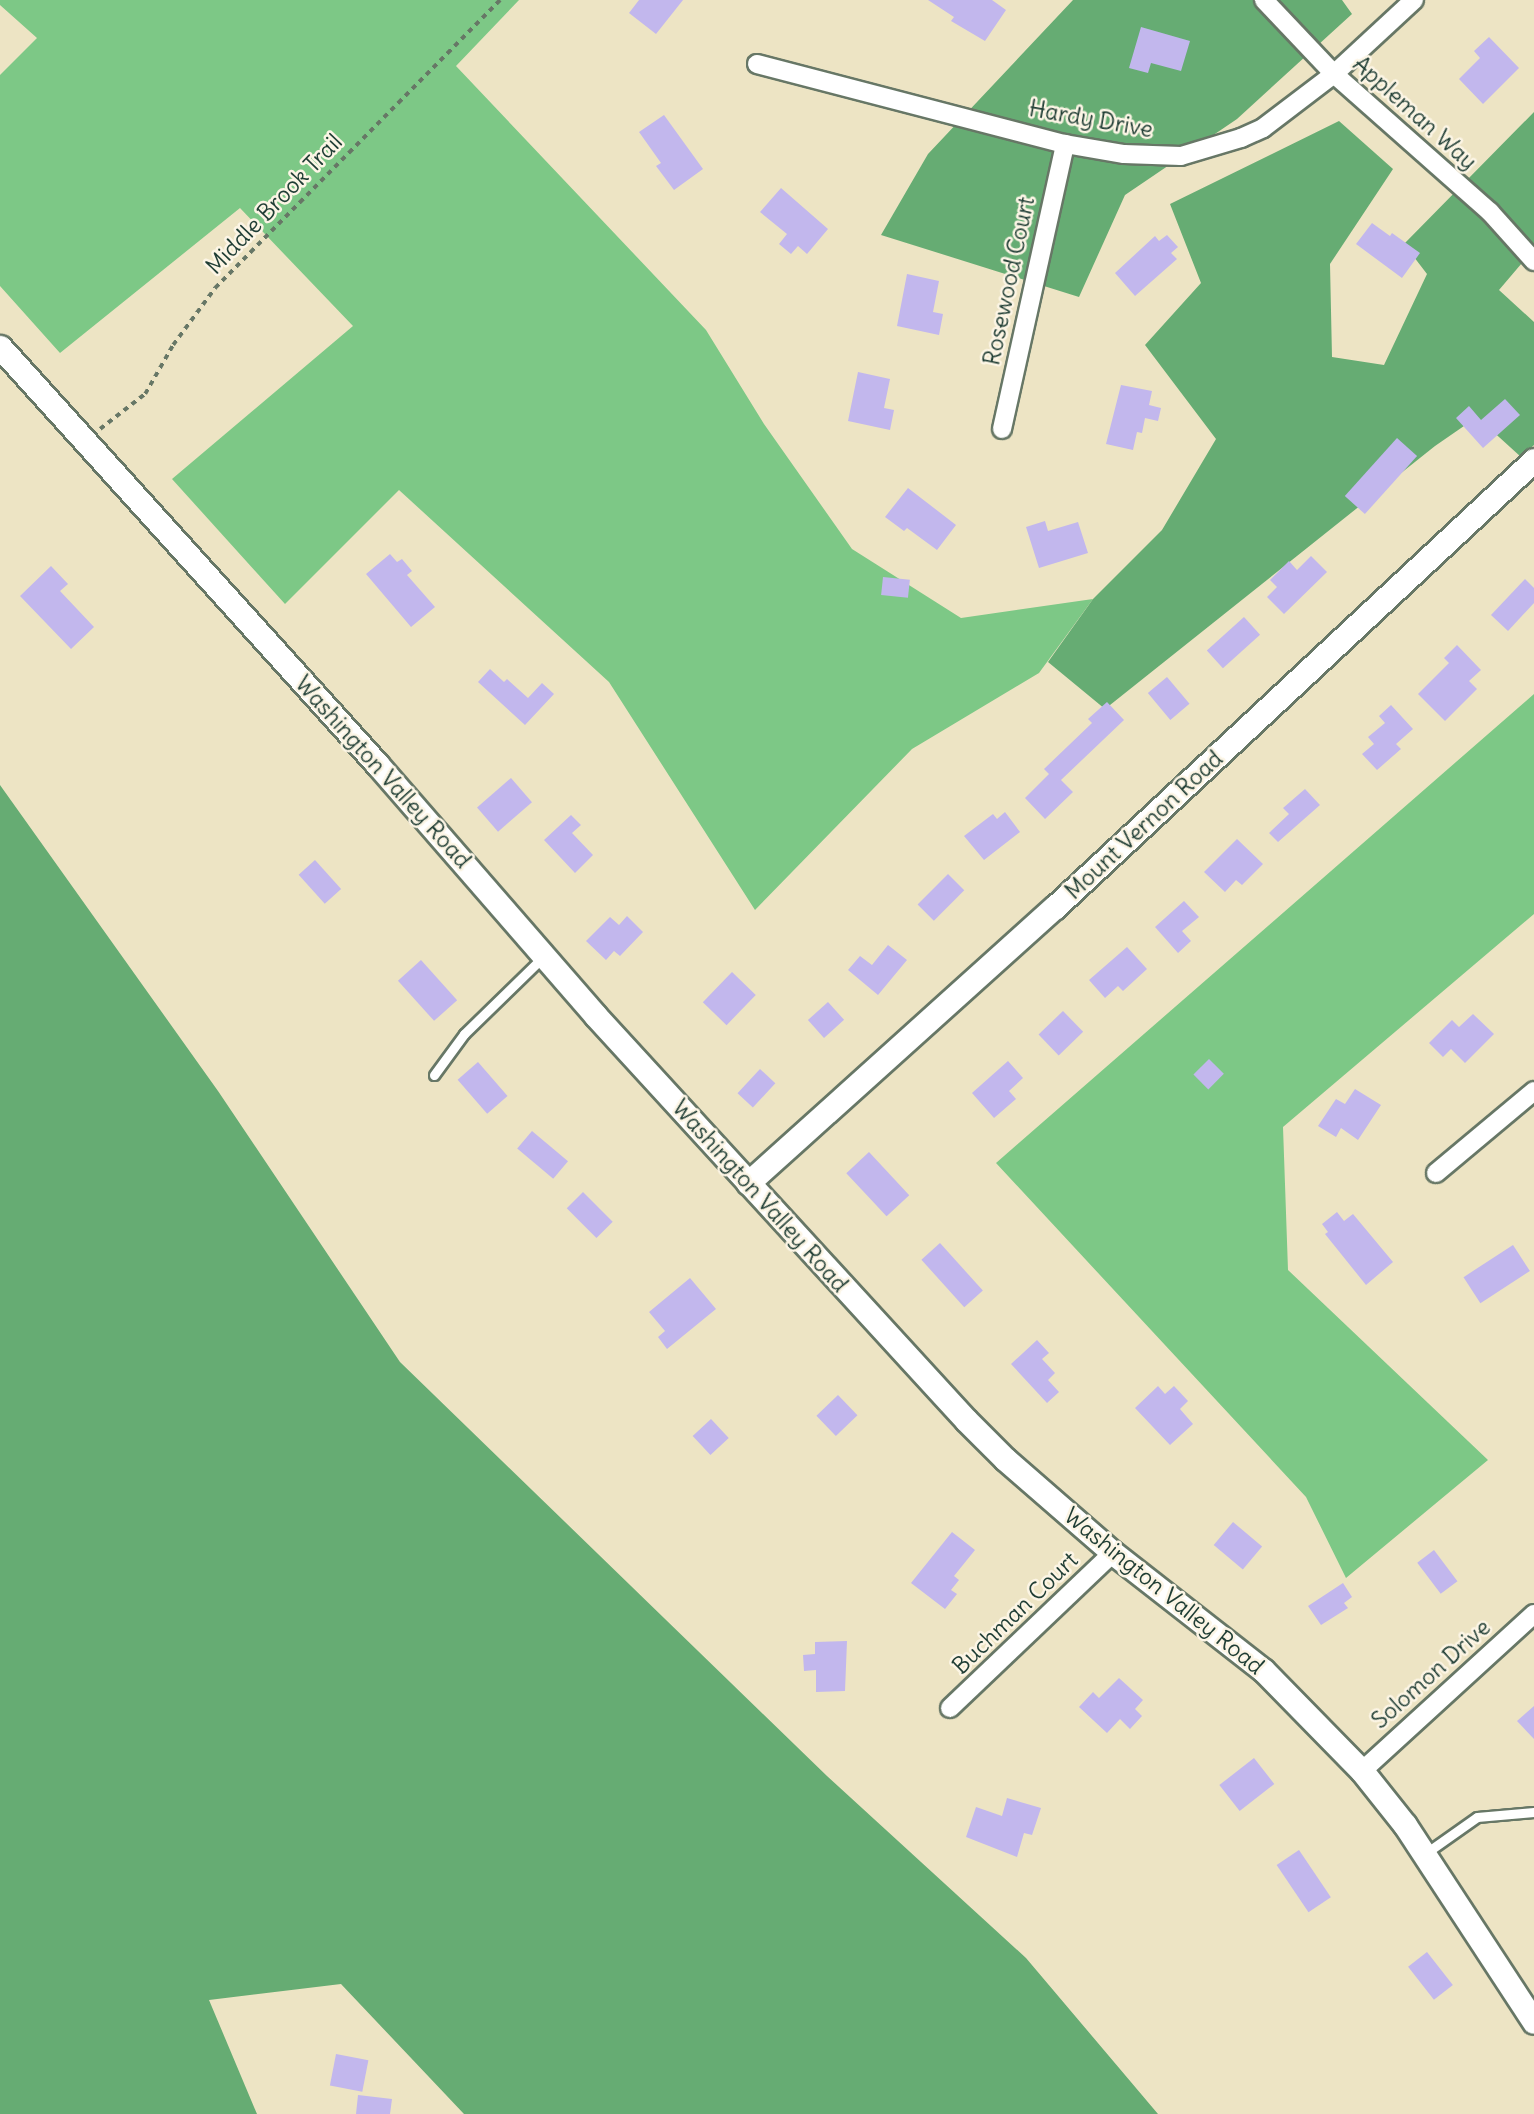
<!DOCTYPE html>
<style>
body{margin:0}
#map{position:relative;width:1534px;height:2114px;overflow:hidden;background:#ede4c4;font-family:Delius,sans-serif}
div>[style]{position:absolute}
.green>*{inset:0;background:#7dc886}
.forest>*{inset:0;background:#66ac73}
.building>*{inset:0;background:#c2b7ed;transform-origin:0 0}
.path>*{height:3.5px;margin-top:-1.75px;transform-origin:0;background:repeating-linear-gradient(90deg,#677766 0 5px,transparent 0 10px)}
.roads{filter:drop-shadow(2px 0 #677766) drop-shadow(-2px 0 #677766) drop-shadow(0 2px #677766) drop-shadow(0 -2px #677766)}
.service>*{height:9px;margin:-4.5px;padding:0 4.5px;transform-origin:4.5px;border-radius:4.5px;background:#fff}
.minor>*{height:18px;margin:-9px;padding:0 9px;transform-origin:9px;border-radius:9px;background:#fff}
.tertiary>*{height:23px;margin:-11.5px;padding:0 11.5px;transform-origin:11.5px;border-radius:11.5px;background:#fff}
span{translate:-50% -50%;white-space:nowrap;text-align:center;line-height:1.15;-webkit-text-stroke:5px #fcf5e5;paint-order:stroke}
.street-label{font-size:23px;color:#1f3d34}
</style>
<div id="map">
<div class="green">
<div style="clip-path:polygon(0 0,519px 0,456px 66px,706px 330px,764px 424px,852px 549px,961px 618px,1093px 599px,1039px 673px,912px 749px,755px 910px,609px 682px,399px 490px,285px 604px,172px 479px,353px 326px,240px 208px,60px 353px,0 286px,0 75px,37px 38px,0 5px)"></div>
<div style="clip-path:polygon(1534px 694px,1534px 914px,1283px 1127px,1288px 1270px,1488px 1460px,1346px 1578px,1306px 1497px,996px 1163px)"></div>
</div>
<div class="forest">
<div style="clip-path:polygon(1073px 0,1342px 0,1352px 14px,1237px 119px,1125px 195px,1079px 297px,881px 235px,928px 154px)"></div>
<div style="clip-path:polygon(1534px 112px,1534px 249px,1499px 290px,1534px 322px,1534px 445px,1521px 457px,1477px 417px,1435px 446px,1105px 709px,1048px 662px,1093px 599px,1162px 530px,1216px 439px,1145px 345px,1201px 283px,1170px 204px,1339px 121px,1393px 169px,1330px 264px,1332px 357px,1384px 365px,1427px 274px,1404px 244px)"></div>
<div style="clip-path:polygon(0 785px,218px 1091px,400px 1362px,827px 1776px,1026px 1958px,1158px 2114px,464px 2114px,341px 1984px,209px 2000px,257px 2114px,0 2114px)"></div>
</div>
<div class="building">
<div style="clip-path:polygon(639px 0,683px 0,656px 34px,629px 13px)"></div>
<div style="clip-path:polygon(928px 0,992px 0,1006px 10px,985px 41px,951px 21px,954px 17px)"></div>
<div style="clip-path:polygon(1141px 27px,1190px 41px,1181px 71px,1151px 63px,1148px 73px,1129px 68px)"></div>
<div style="clip-path:polygon(1489px 37px,1519px 68px,1483px 104px,1459px 79px,1480px 58px,1474px 51px)"></div>
<div style="clip-path:polygon(664px 115px,703px 169px,674px 190px,656px 166px,661px 163px,639px 132px)"></div>
<div style="clip-path:polygon(781px 188px,828px 229px,807px 254px,798px 246px,791px 254px,779px 244px,787px 234px,760px 212px)"></div>
<div style="clip-path:polygon(1372px 223px,1390px 236px,1392px 233px,1420px 253px,1402px 278px,1356px 244px)"></div>
<div style="clip-path:polygon(1167px 235px,1178px 247px,1171px 253px,1177px 259px,1135px 296px,1115px 273px,1155px 236px,1159px 241px)"></div>
<div style="clip-path:polygon(907px 274px,939px 281px,933px 312px,943px 314px,939px 335px,897px 326px)"></div>
<div style="clip-path:polygon(858px 372px,890px 379px,884px 408px,894px 410px,890px 430px,848px 421px)"></div>
<div style="clip-path:polygon(1121px 385px,1152px 391px,1149px 405px,1161px 408px,1158px 421px,1145px 418px,1142px 433px,1137px 432px,1133px 450px,1106px 444px)"></div>
<div style="clip-path:polygon(1505px 399px,1520px 415px,1483px 448px,1456px 418px,1469px 406px,1481px 420px)"></div>
<div style="left:1397px;top:438px;width:27px;height:78px;rotate:42deg"></div>
<div style="clip-path:polygon(908px 488px,956px 525px,937px 550px,907px 528px,904px 531px,885px 517px)"></div>
<div style="clip-path:polygon(1045px 521px,1048px 531px,1078px 522px,1088px 553px,1039px 568px,1026px 527px)"></div>
<div style="clip-path:polygon(390px 554px,397px 562px,402px 559px,412px 571px,407px 575px,435px 607px,411px 627px,366px 574px)"></div>
<div style="clip-path:polygon(1311px 556px,1327px 572px,1284px 614px,1267px 597px,1277px 587px,1270px 580px,1289px 561px,1297px 570px)"></div>
<div style="clip-path:polygon(51px 566px,68px 584px,60px 591px,94px 627px,71px 649px,20px 596px)"></div>
<div style="left:883px;top:577px;width:27px;height:18px;rotate:6deg"></div>
<div style="clip-path:polygon(1525px 579px,1534px 588px,1534px 603px,1508px 631px,1491px 615px)"></div>
<div style="left:1244px;top:617px;width:24px;height:50px;rotate:48deg"></div>
<div style="clip-path:polygon(1457px 645px,1481px 670px,1469px 681px,1477px 689px,1445px 721px,1418px 694px,1449px 663px,1444px 658px)"></div>
<div style="clip-path:polygon(490px 669px,504px 682px,507px 679px,528px 698px,542px 683px,554px 694px,525px 725px,478px 682px)"></div>
<div style="left:1167px;top:677px;width:35px;height:25px;rotate:50deg"></div>
<div style="clip-path:polygon(1107px 702px,1124px 720px,1061px 780px,1073px 792px,1045px 819px,1025px 798px,1049px 774px,1044px 769px,1092px 723px,1088px 719px)"></div>
<div style="clip-path:polygon(1391px 705px,1413px 729px,1396px 744px,1401px 749px,1377px 770px,1362px 754px,1374px 744px,1368px 737px,1385px 723px,1379px 716px)"></div>
<div style="left:511px;top:778px;width:32px;height:45px;rotate:49deg"></div>
<div style="clip-path:polygon(1305px 789px,1320px 805px,1278px 842px,1269px 833px,1289px 814px,1283px 808px)"></div>
<div style="clip-path:polygon(1005px 812px,1020px 832px,984px 860px,964px 836px,993px 814px,997px 819px)"></div>
<div style="clip-path:polygon(571px 815px,581px 825px,572px 833px,593px 855px,575px 873px,544px 840px)"></div>
<div style="clip-path:polygon(1237px 839px,1263px 864px,1242px 885px,1236px 880px,1225px 892px,1204px 872px)"></div>
<div style="left:315px;top:860px;width:39px;height:22px;rotate:48deg"></div>
<div style="left:948px;top:874px;width:23px;height:43px;rotate:45deg"></div>
<div style="clip-path:polygon(1184px 901px,1199px 917px,1182px 931px,1191px 941px,1178px 953px,1155px 927px)"></div>
<div style="clip-path:polygon(627px 916px,643px 932px,620px 956px,614px 951px,606px 960px,586px 941px,610px 917px,619px 925px)"></div>
<div style="clip-path:polygon(888px 945px,907px 960px,878px 995px,848px 970px,860px 956px,872px 965px)"></div>
<div style="clip-path:polygon(1127px 947px,1147px 969px,1123px 991px,1118px 986px,1105px 998px,1089px 980px)"></div>
<div style="left:421px;top:960px;width:54px;height:31px;rotate:48deg"></div>
<div style="left:732px;top:972px;width:33px;height:42px;rotate:44deg"></div>
<div style="left:828px;top:1002px;width:24px;height:27px;rotate:48deg"></div>
<div style="left:1063px;top:1011px;width:29px;height:34px;rotate:46deg"></div>
<div style="clip-path:polygon(1473px 1014px,1494px 1034px,1465px 1063px,1451px 1049px,1443px 1057px,1429px 1043px,1452px 1020px,1459px 1027px)"></div>
<div style="left:1209px;top:1059px;width:21px;height:22px;rotate:45deg"></div>
<div style="clip-path:polygon(1008px 1061px,1023px 1078px,1009px 1091px,1016px 1099px,994px 1118px,972px 1093px)"></div>
<div style="left:478px;top:1062px;width:45px;height:27px;rotate:49deg"></div>
<div style="left:760px;top:1069px;width:21px;height:33px;rotate:43deg"></div>
<div style="clip-path:polygon(1355px 1089px,1381px 1105px,1358px 1140px,1341px 1128px,1336px 1137px,1318px 1126px,1336px 1099px,1345px 1104px)"></div>
<div style="left:532px;top:1131px;width:47px;height:23px;rotate:40deg"></div>
<div style="left:869px;top:1152px;width:59px;height:31px;rotate:47deg"></div>
<div style="left:583px;top:1192px;width:42px;height:23px;rotate:45deg"></div>
<div style="clip-path:polygon(1337px 1212px,1344px 1221px,1353px 1214px,1393px 1262px,1366px 1285px,1325px 1234px,1328px 1232px,1322px 1224px)"></div>
<div style="left:940px;top:1243px;width:64px;height:25px;rotate:48deg"></div>
<div style="left:1513px;top:1245px;width:31px;height:59px;rotate:57deg"></div>
<div style="clip-path:polygon(690px 1278px,716px 1309px,667px 1349px,658px 1337px,665px 1331px,649px 1312px)"></div>
<div style="clip-path:polygon(1037px 1340px,1049px 1353px,1042px 1359px,1055px 1373px,1048px 1380px,1059px 1392px,1047px 1403px,1011px 1364px)"></div>
<div style="clip-path:polygon(1158px 1386px,1165px 1394px,1174px 1386px,1188px 1401px,1180px 1409px,1193px 1424px,1170px 1445px,1135px 1408px)"></div>
<div style="left:838px;top:1395px;width:28px;height:30px;rotate:46deg"></div>
<div style="left:711px;top:1419px;width:26px;height:25px;rotate:47deg"></div>
<div style="left:1233px;top:1522px;width:38px;height:30px;rotate:40deg"></div>
<div style="clip-path:polygon(952px 1532px,975px 1550px,954px 1576px,959px 1580px,951px 1590px,957px 1594px,945px 1609px,911px 1583px)"></div>
<div style="left:1434px;top:1550px;width:39px;height:21px;rotate:53deg"></div>
<div style="clip-path:polygon(1343px 1583px,1352px 1597px,1344px 1603px,1348px 1608px,1321px 1625px,1308px 1606px)"></div>
<div style="clip-path:polygon(847px 1641px,845px 1691px,816px 1692px,816px 1670px,804px 1671px,803px 1655px,815px 1654px,815px 1642px)"></div>
<div style="clip-path:polygon(1119px 1678px,1143px 1700px,1135px 1709px,1142px 1716px,1130px 1729px,1120px 1719px,1107px 1733px,1079px 1707px,1093px 1692px,1099px 1698px)"></div>
<div style="clip-path:polygon(1534px 1706px,1534px 1739px,1517px 1721px)"></div>
<div style="left:1254px;top:1758px;width:33px;height:44px;rotate:52deg"></div>
<div style="clip-path:polygon(1007px 1798px,1041px 1808px,1032px 1835px,1024px 1833px,1017px 1857px,966px 1837px,976px 1807px,1002px 1816px)"></div>
<div style="left:1299px;top:1850px;width:57px;height:27px;rotate:56deg"></div>
<div style="left:1427px;top:1952px;width:42px;height:24px;rotate:52deg"></div>
<div style="left:336px;top:2054px;width:33px;height:32px;rotate:11deg"></div>
<div style="clip-path:polygon(358px 2095px,392px 2099px,390px 2114px,356px 2114px)"></div>
</div>
<div class="path">
<div style="left:100px;top:429px;width:57px;rotate:-37.9deg"></div>
<div style="left:145px;top:394px;width:56px;rotate:-60.3deg"></div>
<div style="left:173px;top:345px;width:71px;rotate:-53.6deg"></div>
<div style="left:215px;top:288px;width:405px;rotate:-45.3deg"></div>
</div>
<div class="roads">
<div class="service">
<div style="left:434px;top:1075px;width:51px;rotate:-53.8deg"></div>
<div style="left:464px;top:1034px;width:110px;rotate:-44.3deg"></div>
<div style="left:1426px;top:1853px;width:62px;rotate:-35.2deg"></div>
<div style="left:1477px;top:1817px;width:57px;rotate:-5deg"></div>
</div>
<div class="minor">
<div style="left:1264px;top:0;width:102px;rotate:46.6deg"></div>
<div style="left:1334px;top:74px;width:208px;rotate:41.5deg"></div>
<div style="left:1490px;top:212px;width:66px;rotate:48.1deg"></div>
<div style="left:757px;top:64px;width:318px;rotate:14.6deg"></div>
<div style="left:1065px;top:144px;width:60px;rotate:9.6deg"></div>
<div style="left:1124px;top:154px;width:57px;rotate:2deg"></div>
<div style="left:1181px;top:156px;width:63px;rotate:-16.7deg"></div>
<div style="left:1241px;top:138px;width:24px;rotate:-24deg"></div>
<div style="left:1263px;top:128px;width:89px;rotate:-37.3deg"></div>
<div style="left:1334px;top:74px;width:109px;rotate:-42.8deg"></div>
<div style="left:1002px;top:429px;width:292px;rotate:-77.5deg"></div>
<div style="left:1436px;top:1173px;width:128px;rotate:-39.9deg"></div>
<div style="left:950px;top:1708px;width:225px;rotate:-43.6deg"></div>
<div style="left:1362px;top:1771px;width:233px;rotate:-42.4deg"></div>
</div>
<div class="tertiary">
<div style="left:0;top:347px;width:562px;rotate:47.88deg"></div>
<div style="left:377px;top:764px;width:332px;rotate:49deg"></div>
<div style="left:595px;top:1015px;width:549px;rotate:47.51deg"></div>
<div style="left:966px;top:1420px;width:55px;rotate:45deg"></div>
<div style="left:1005px;top:1459px;width:143px;rotate:41deg"></div>
<div style="left:1113px;top:1553px;width:190px;rotate:38deg"></div>
<div style="left:1263px;top:1670px;width:141px;rotate:45.6deg"></div>
<div style="left:1362px;top:1771px;width:69px;rotate:51.5deg"></div>
<div style="left:1405px;top:1825px;width:235px;rotate:56.8deg"></div>
<div style="left:748px;top:1183px;width:413px;rotate:-42deg"></div>
<div style="left:1055px;top:907px;width:655px;rotate:-43.02deg"></div>
</div>
</div>
<div class="street-label">
<span style="left:1415px;top:113px;rotate:42deg">Appleman Way</span>
<span style="left:1091px;top:119px;rotate:10deg">Hardy Drive</span>
<span style="left:274px;top:204px;rotate:-46deg">Middle Brook Trail</span>
<span style="left:1009px;top:281px;rotate:-78deg">Rosewood Court</span>
<span style="left:383px;top:772px;rotate:48deg">Washington Valley Road</span>
<span style="left:1144px;top:825px;rotate:-43deg">Mount Vernon Road</span>
<span style="left:760px;top:1196px;rotate:48deg">Washington Valley Road</span>
<span style="left:1164px;top:1591px;rotate:39deg">Washington Valley Road</span>
<span style="left:1015px;top:1613px;rotate:-44deg">Buchman Court</span>
<span style="left:1431px;top:1674px;rotate:-42deg">Solomon Drive</span>
</div>
</div>
